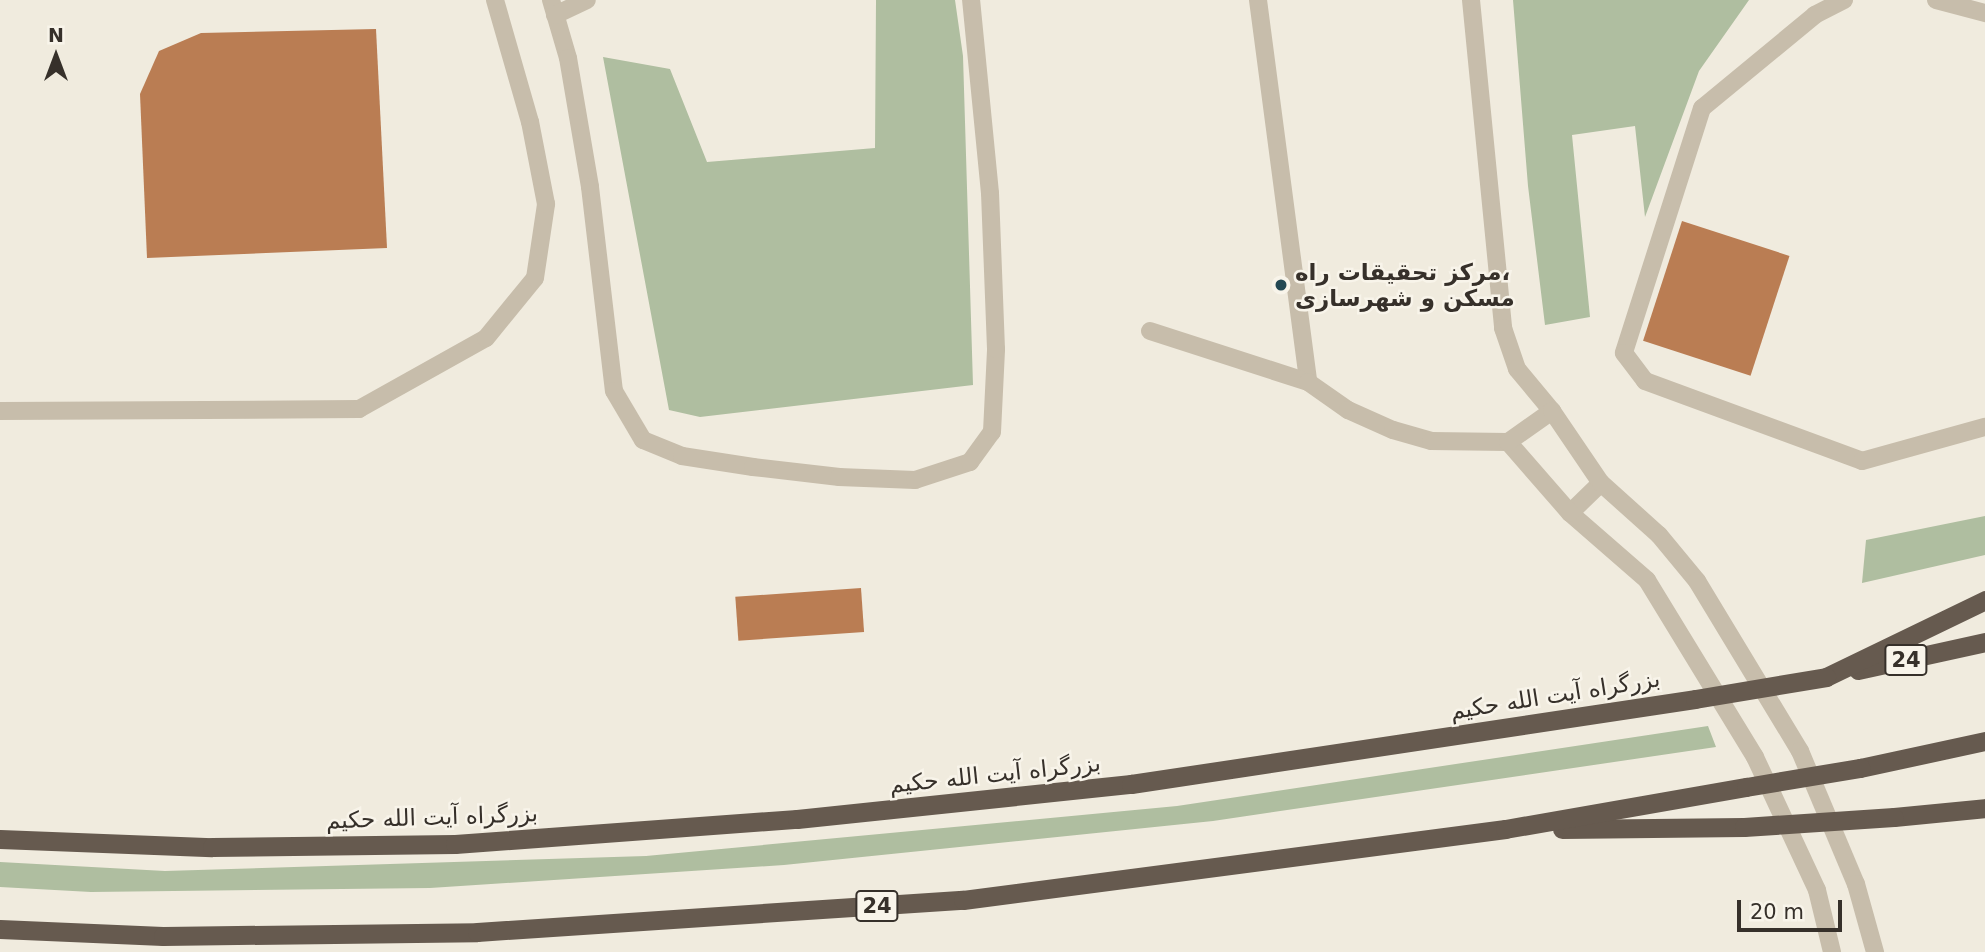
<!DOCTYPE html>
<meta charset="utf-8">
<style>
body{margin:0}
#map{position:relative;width:1985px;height:952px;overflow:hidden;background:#f0ebde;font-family:"DejaVu Sans","Noto Sans Arabic",sans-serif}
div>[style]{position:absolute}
.green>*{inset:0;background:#afbea0}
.building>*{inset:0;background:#ba7d53;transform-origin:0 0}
.service>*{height:18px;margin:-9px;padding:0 9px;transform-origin:9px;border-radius:9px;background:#c7bdab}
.minor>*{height:18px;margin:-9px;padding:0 9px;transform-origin:9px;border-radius:9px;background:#c7bdab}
.trunk>*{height:19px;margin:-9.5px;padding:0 9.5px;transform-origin:9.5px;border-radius:9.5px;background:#665a4f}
.trunk-bridge>*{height:19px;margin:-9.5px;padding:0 9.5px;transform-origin:9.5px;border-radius:9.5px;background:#665a4f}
.dots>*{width:19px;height:19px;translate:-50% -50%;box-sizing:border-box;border:4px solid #f8f4ea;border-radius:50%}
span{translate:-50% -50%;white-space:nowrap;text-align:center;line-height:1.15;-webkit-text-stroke:5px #f8f4ea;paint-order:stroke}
.shield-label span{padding:2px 5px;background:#f8f4ea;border:2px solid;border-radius:5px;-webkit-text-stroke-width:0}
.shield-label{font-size:21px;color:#36302a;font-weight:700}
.poi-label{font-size:23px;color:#36302a;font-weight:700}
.left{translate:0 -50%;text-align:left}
.street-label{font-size:23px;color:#36302a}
.north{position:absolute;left:21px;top:21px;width:70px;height:70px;-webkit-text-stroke:5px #f8f4ea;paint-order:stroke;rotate:0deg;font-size:19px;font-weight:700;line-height:28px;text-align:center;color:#36302a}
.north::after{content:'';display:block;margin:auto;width:24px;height:32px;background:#36302a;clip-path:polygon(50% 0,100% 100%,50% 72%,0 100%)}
.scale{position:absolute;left:1737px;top:900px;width:105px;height:32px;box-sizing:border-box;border:4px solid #36302a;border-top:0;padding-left:9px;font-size:21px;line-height:24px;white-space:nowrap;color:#36302a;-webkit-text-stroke:5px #f8f4ea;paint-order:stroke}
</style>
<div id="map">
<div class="green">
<div style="clip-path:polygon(876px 0,955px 0,963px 56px,973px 385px,700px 417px,669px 410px,603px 57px,670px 69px,707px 162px,875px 148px)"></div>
<div style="clip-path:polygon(1513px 0,1749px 0,1699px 71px,1645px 217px,1635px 126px,1572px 135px,1590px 317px,1545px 325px,1528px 186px)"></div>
<div style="clip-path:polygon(1985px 516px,1985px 555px,1862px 583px,1866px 540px)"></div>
<div style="clip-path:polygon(1708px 726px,1716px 747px,1213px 821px,784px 865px,430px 888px,91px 892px,0 887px,0 862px,165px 871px,646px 856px,1177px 806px)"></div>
</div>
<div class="building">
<div style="clip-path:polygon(376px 29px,387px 248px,147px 258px,140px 94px,159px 51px,201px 33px)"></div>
<div style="left:1682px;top:221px;width:113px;height:126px;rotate:18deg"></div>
<div style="left:861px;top:588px;width:44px;height:126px;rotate:86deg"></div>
</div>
<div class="service">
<div style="left:551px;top:0;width:60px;rotate:73.7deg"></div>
<div style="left:568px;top:58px;width:131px;rotate:80.3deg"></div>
<div style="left:590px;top:187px;width:205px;rotate:83.3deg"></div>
<div style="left:614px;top:391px;width:57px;rotate:59.4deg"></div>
<div style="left:643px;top:440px;width:42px;rotate:22.3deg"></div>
<div style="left:682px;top:456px;width:72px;rotate:8.8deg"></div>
<div style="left:753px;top:467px;width:87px;rotate:6.6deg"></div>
<div style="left:839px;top:477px;width:76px;rotate:2.3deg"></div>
<div style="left:915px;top:480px;width:58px;rotate:-18.1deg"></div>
<div style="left:970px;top:462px;width:37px;rotate:-54deg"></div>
<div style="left:992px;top:432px;width:83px;rotate:-87.2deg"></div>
<div style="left:996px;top:349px;width:156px;rotate:-92.2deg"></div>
<div style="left:990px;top:193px;width:194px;rotate:-95.6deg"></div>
<div style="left:1258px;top:0;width:385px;rotate:82.5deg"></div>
<div style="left:1471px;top:0;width:330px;rotate:84.4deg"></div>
<div style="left:1503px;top:328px;width:43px;rotate:71.1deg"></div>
<div style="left:1517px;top:369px;width:55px;rotate:50.2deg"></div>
<div style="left:1844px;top:0;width:33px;rotate:153deg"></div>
<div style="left:1815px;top:15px;width:146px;rotate:140.5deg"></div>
<div style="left:1702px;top:108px;width:257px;rotate:107.7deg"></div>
<div style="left:1624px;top:353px;width:35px;rotate:53deg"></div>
<div style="left:1645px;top:381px;width:231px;rotate:20.2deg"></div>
<div style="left:1862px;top:461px;width:128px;rotate:-15.5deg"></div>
<div style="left:1936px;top:0;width:51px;rotate:14.9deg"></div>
<div style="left:555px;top:15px;width:35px;rotate:-25deg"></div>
<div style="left:1150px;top:331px;width:166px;rotate:17.9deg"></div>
<div style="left:1308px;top:382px;width:49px;rotate:35deg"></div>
<div style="left:1348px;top:410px;width:49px;rotate:24deg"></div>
<div style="left:1393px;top:430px;width:40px;rotate:16deg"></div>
<div style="left:1431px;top:441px;width:77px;rotate:0.7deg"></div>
<div style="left:0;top:411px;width:359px;rotate:-0.3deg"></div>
<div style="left:359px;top:409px;width:145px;rotate:-29.2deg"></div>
<div style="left:486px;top:338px;width:77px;rotate:-50.8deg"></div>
<div style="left:535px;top:278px;width:75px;rotate:-81.5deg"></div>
<div style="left:546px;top:204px;width:84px;rotate:-101deg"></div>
<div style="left:530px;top:122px;width:127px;rotate:-106deg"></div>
</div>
<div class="minor">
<div style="left:1570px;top:513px;width:43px;rotate:-44.1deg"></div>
<div style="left:1832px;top:952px;width:64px;rotate:-103.6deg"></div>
<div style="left:1817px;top:890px;width:147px;rotate:-115deg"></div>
<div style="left:1755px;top:757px;width:207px;rotate:-121.4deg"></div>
<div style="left:1647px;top:580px;width:102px;rotate:-139deg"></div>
<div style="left:1570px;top:513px;width:94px;rotate:-131.1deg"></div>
<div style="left:1508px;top:442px;width:54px;rotate:-35.2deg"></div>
<div style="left:1552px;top:411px;width:87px;rotate:55.8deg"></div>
<div style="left:1601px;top:483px;width:78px;rotate:41.9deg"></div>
<div style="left:1659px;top:535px;width:60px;rotate:50.4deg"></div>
<div style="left:1697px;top:581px;width:199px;rotate:58.8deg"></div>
<div style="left:1800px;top:751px;width:144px;rotate:67.2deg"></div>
<div style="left:1856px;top:884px;width:71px;rotate:74.4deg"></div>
</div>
<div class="trunk">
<div style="left:1858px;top:670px;width:130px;rotate:-12.4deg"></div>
<div style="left:1826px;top:677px;width:177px;rotate:-25.8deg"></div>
<div style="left:1860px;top:768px;width:128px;rotate:-12.2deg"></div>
<div style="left:1894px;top:817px;width:91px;rotate:-5.6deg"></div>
<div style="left:1562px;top:829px;width:182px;rotate:-0.6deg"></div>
<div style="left:0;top:839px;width:212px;rotate:2.2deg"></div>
<div style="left:212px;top:847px;width:243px;rotate:-0.7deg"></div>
<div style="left:455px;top:844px;width:343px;rotate:-4.2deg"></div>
<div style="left:797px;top:819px;width:336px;rotate:-6deg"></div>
<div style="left:1131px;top:784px;width:570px;rotate:-8.57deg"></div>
<div style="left:0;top:929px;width:163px;rotate:2.5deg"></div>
<div style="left:163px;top:936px;width:314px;rotate:-0.7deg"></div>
<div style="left:477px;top:932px;width:487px;rotate:-3.8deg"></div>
<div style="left:963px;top:900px;width:547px;rotate:-7.46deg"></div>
<div style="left:1505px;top:829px;width:245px;rotate:-9.9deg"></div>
</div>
<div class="trunk-bridge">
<div style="left:1695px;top:699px;width:133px;rotate:-9.5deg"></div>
<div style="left:1746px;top:787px;width:116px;rotate:-9.5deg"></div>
<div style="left:1744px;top:827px;width:150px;rotate:-3.8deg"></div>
</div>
<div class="dots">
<div style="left:1281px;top:285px;background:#234853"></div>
</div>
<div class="shield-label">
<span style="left:1906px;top:660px">24</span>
<span style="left:877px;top:906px">24</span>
</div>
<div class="poi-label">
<span class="left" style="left:1295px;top:285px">مرکز تحقیقات راه،<br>مسکن و شهرسازی</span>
</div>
<div class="street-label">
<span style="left:1555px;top:695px;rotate:-9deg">بزرگراه آیت الله حکیم</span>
<span style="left:995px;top:774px;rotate:-6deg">بزرگراه آیت الله حکیم</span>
<span style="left:432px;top:817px;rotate:-2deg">بزرگراه آیت الله حکیم</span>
</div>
<div class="north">N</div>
<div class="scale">20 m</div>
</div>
